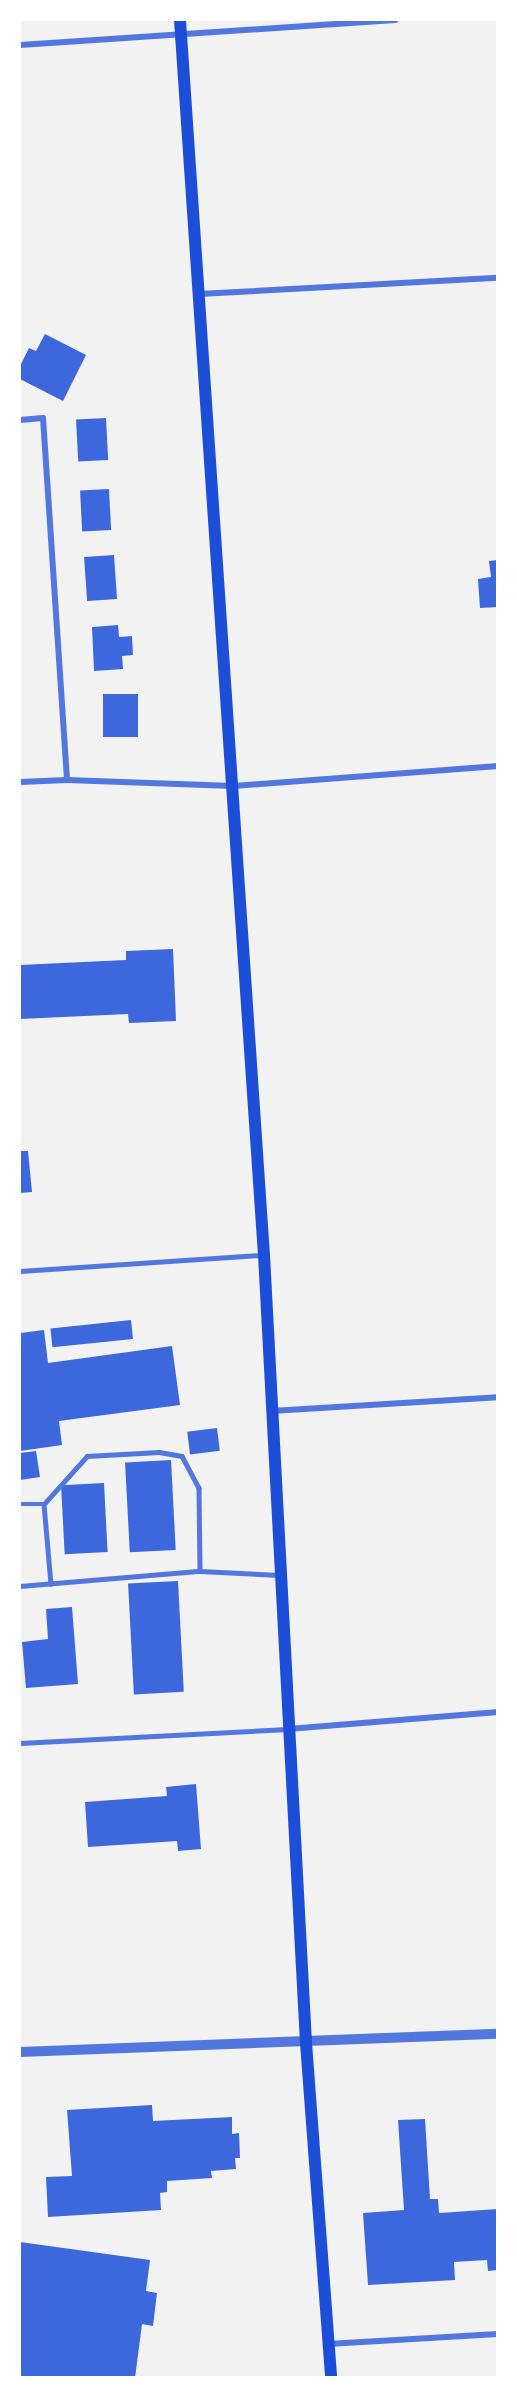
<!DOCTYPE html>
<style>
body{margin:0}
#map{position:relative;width:517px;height:2397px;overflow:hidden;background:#f2f2f2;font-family:Inter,sans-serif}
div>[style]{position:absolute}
.building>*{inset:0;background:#3d67dc;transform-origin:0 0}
.service>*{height:4.5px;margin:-2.25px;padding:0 2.25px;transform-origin:2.25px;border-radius:2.25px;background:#5277de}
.minor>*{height:6px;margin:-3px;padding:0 3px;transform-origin:3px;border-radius:3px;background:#5277de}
.tertiary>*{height:10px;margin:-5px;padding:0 5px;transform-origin:5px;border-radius:5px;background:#5277de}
.secondary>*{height:12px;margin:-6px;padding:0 6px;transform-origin:6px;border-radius:6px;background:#1d4ed8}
span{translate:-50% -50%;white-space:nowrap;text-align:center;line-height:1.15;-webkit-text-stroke:4.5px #fff;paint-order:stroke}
.frame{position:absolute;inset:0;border:21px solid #fff;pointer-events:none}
</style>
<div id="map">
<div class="building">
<div style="clip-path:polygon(45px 334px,86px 355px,63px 401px,20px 379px,20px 366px,29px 348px,36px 351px)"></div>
<div style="left:106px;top:418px;width:42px;height:30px;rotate:87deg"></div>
<div style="left:109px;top:489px;width:41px;height:29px;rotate:87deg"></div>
<div style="left:114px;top:555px;width:44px;height:30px;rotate:86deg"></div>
<div style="clip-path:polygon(498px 560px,498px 607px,480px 608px,478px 579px,491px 577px,489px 561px)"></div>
<div style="clip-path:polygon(118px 625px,119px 637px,132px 636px,133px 655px,122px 656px,123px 669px,94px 671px,92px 627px)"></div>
<div style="left:138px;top:694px;width:43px;height:35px;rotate:90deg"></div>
<div style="clip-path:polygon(173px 949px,176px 1021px,129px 1023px,128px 1014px,20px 1019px,20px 965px,126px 960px,126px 951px)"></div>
<div style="clip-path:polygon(20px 1151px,28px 1151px,32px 1192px,20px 1193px)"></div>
<div style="left:131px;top:1320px;width:19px;height:81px;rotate:84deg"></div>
<div style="clip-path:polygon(44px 1330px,48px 1363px,172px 1346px,180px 1405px,59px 1421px,62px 1445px,20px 1451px,20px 1333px)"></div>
<div style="left:217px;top:1428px;width:23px;height:30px;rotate:83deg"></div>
<div style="clip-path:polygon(36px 1451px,40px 1477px,20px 1480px,20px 1453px)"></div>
<div style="left:171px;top:1460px;width:90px;height:46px;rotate:87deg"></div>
<div style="left:104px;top:1483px;width:69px;height:43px;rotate:87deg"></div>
<div style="left:178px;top:1581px;width:111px;height:50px;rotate:87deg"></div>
<div style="clip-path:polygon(72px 1607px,78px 1684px,26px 1688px,22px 1642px,48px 1639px,46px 1609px)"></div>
<div style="clip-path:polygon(196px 1784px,201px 1849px,178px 1851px,177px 1841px,88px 1847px,85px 1802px,167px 1796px,166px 1787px)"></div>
<div style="clip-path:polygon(152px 2105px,153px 2121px,232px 2117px,232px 2134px,239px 2133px,240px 2158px,235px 2158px,236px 2169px,211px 2171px,212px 2178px,167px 2181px,167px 2192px,160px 2193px,161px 2210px,48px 2217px,46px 2177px,72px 2176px,67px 2110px)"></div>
<div style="clip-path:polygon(425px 2119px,430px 2199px,438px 2199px,439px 2213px,498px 2209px,498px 2270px,488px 2271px,487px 2260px,454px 2262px,455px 2280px,368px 2285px,363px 2213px,404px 2210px,398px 2120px)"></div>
<div style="clip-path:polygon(20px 2242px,150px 2260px,146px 2291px,157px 2293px,153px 2326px,142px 2324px,135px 2378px,20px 2378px)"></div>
</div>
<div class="service">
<div style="left:20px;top:1271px;width:245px;rotate:-3.8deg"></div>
<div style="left:20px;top:1504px;width:24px"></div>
<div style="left:44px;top:1504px;width:80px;rotate:85deg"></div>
<div style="left:44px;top:1504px;width:64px;rotate:-48.1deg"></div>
<div style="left:87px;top:1456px;width:72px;rotate:-3.2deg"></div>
<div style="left:159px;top:1452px;width:23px;rotate:10deg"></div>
<div style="left:182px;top:1456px;width:36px;rotate:62deg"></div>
<div style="left:199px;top:1488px;width:83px;rotate:89.3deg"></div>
<div style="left:20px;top:1586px;width:181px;rotate:-4.8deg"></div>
<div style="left:200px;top:1571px;width:80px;rotate:2.9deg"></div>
<div style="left:20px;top:1743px;width:268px;rotate:-3deg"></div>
</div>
<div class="minor">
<div style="left:20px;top:45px;width:376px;rotate:-3.8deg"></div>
<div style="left:199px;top:294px;width:299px;rotate:-3.1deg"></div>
<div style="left:20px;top:420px;width:23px;rotate:-5deg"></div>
<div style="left:43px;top:418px;width:363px;rotate:86.2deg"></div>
<div style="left:20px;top:782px;width:47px;rotate:-2.4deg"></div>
<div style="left:67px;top:780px;width:166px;rotate:2.1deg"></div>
<div style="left:233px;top:786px;width:266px;rotate:-4.3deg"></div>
<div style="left:271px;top:1411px;width:227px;rotate:-3.5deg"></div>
<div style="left:288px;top:1729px;width:211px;rotate:-4.6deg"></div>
<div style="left:328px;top:2344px;width:170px;rotate:-3.4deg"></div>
</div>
<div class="tertiary">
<div style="left:20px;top:2052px;width:478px;rotate:-2.2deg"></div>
</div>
<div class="secondary">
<div style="left:180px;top:20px;width:1238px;rotate:86.11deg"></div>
<div style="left:264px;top:1255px;width:789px;rotate:86.95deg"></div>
<div style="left:306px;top:2043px;width:336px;rotate:85.7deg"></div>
</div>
<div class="frame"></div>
</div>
